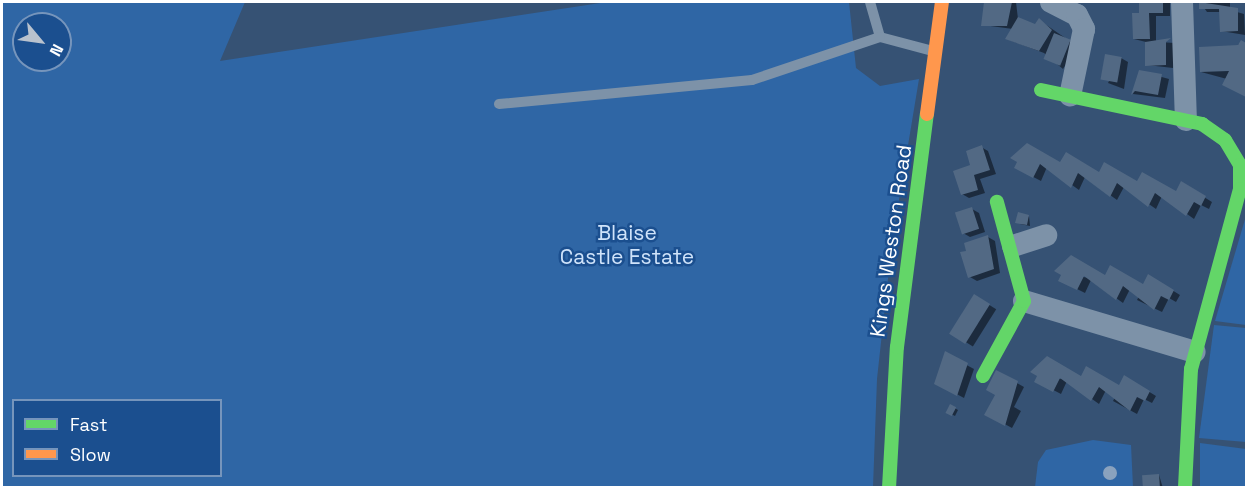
<!DOCTYPE html>
<style>
body{margin:0}
#map{position:relative;width:1248px;height:489px;overflow:hidden;background:#365274;font-family:"Space Grotesk",sans-serif}
div>[style]{position:absolute}
.green>*{inset:0;background:#2f66a5}
.shadow>*{inset:0;background:#0007;transform-origin:0 0}
.building>*{inset:0;background:#526984;transform-origin:0 0}
.lane>*{height:10px;margin:-5px;padding:0 5px;transform-origin:5px;border-radius:5px;background:#7d92a8}
.street>*{height:22px;margin:-11px;padding:0 11px;transform-origin:11px;border-radius:11px;background:#7d92a8}
.fast>*{height:14px;margin:-7px;padding:0 7px;transform-origin:7px;border-radius:7px;background:#63d668}
.slow>*{height:14px;margin:-7px;padding:0 7px;transform-origin:7px;border-radius:7px;background:#ff974d}
.trees>*{width:14px;height:14px;margin:-7px;border-radius:50%;background:#8aa2be}
span{translate:-50% -50%;white-space:nowrap;text-align:center;line-height:1.15;-webkit-text-stroke:5px #1b4f8f;paint-order:stroke}
.park-label{font-size:21px;color:#cfe3fa}
.street-label{font-size:21px;color:#fff}
.frame{position:absolute;inset:0;border:3px solid #fff;pointer-events:none}
.legend{position:absolute;left:12px;top:399px;width:210px;height:78px;box-sizing:border-box;background:#1b4f8f;border:2px solid #7695bc;margin:0;padding:8px 10px;list-style:none;font-size:18px;color:#fff}
.legend li{display:flex;align-items:center;gap:12px;height:30px}
.legend b{width:30px;border:2px solid #7695bc}
.north{position:absolute;left:12px;top:12px;width:60px;height:60px;box-sizing:border-box;background:#1b4f8f;border:2px solid #7695bc;border-radius:50%;rotate:119deg;font-size:16px;font-weight:700;line-height:24px;text-align:center;color:#fff}
.north::after{content:'';display:block;margin:auto;width:21px;height:27px;background:#b9c2ce;clip-path:polygon(50% 0,100% 100%,50% 72%,0 100%)}
</style>
<div id="map">
<div class="green">
<div style="clip-path:polygon(evenodd,2px 2px,245px 2px,220px 61px,607px 2px,849px 2px,856px 68px,880px 86px,919px 79px,892px 242px,877px 379px,873px 487px,2px 487px,2px 2px,24px 24px,60px 24px,60px 60px,24px 60px,24px 24px,2px 2px,14px 400px,220px 400px,220px 476px,14px 476px,14px 400px)"></div>
<div style="clip-path:polygon(1246px 216px,1246px 325px,1215px 321px)"></div>
<div style="clip-path:polygon(1214px 325px,1246px 328px,1246px 442px,1199px 438px)"></div>
<div style="clip-path:polygon(1093px 440px,1131px 445px,1133px 487px,1035px 487px,1038px 462px,1046px 450px)"></div>
<div style="clip-path:polygon(1200px 443px,1246px 449px,1246px 487px,1200px 488px)"></div>
</div>
<div class="shadow">
<div style="clip-path:polygon(985px 2px,1016px 2px,1018px 19px,1036px 26px,1039px 20px,1077px 46px,1063px 69px,1044px 53px,1007px 39px,1013px 29px,983px 25px)"></div>
<div style="clip-path:polygon(1141px 2px,1170px 2px,1170px 16px,1156px 16px,1156px 42px,1176px 43px,1173px 68px,1147px 65px,1146px 42px,1134px 39px)"></div>
<div style="clip-path:polygon(1200px 2px,1230px 2px,1230px 10px,1244px 14px,1245px 35px,1221px 31px,1221px 12px,1207px 12px)"></div>
<div style="clip-path:polygon(1242px 42px,1246px 44px,1246px 96px,1227px 79px,1201px 72px)"></div>
<div style="clip-path:polygon(1121px 58px,1128px 62px,1124px 89px,1108px 83px)"></div>
<div style="clip-path:polygon(1140px 71px,1169px 79px,1165px 98px,1133px 94px)"></div>
<div style="clip-path:polygon(981px 147px,988px 151px,996px 174px,980px 179px,985px 193px,969px 198px,962px 194px)"></div>
<div style="clip-path:polygon(1019px 162px,1061px 164px,1176px 193px,1181px 183px,1212px 202px,1209px 209px,1201px 205px,1194px 219px,1162px 196px,1156px 209px,1124px 187px,1117px 200px,1085px 177px,1079px 190px,1047px 167px,1041px 181px,1016px 168px)"></div>
<div style="clip-path:polygon(972px 209px,979px 213px,985px 232px,970px 237px,963px 233px)"></div>
<div style="clip-path:polygon(1029px 216px,1030px 226px,1020px 224px)"></div>
<div style="clip-path:polygon(988px 237px,995px 241px,1000px 273px,977px 281px,970px 277px,968px 251px)"></div>
<div style="clip-path:polygon(1063px 274px,1144px 286px,1149px 276px,1180px 295px,1176px 302px,1169px 298px,1162px 312px,1137px 300px,1140px 294px,1130px 289px,1123px 303px,1091px 280px,1085px 293px,1067px 284px)"></div>
<div style="left:975px;top:296px;width:25px;height:44px;rotate:32deg"></div>
<div style="clip-path:polygon(946px 354px,974px 369px,964px 398px,936px 383px)"></div>
<div style="clip-path:polygon(997px 372px,1024px 387px,1014px 407px,1021px 411px,1012px 428px,986px 414px,996px 395px)"></div>
<div style="clip-path:polygon(1039px 376px,1120px 387px,1125px 377px,1156px 396px,1152px 403px,1144px 399px,1137px 414px,1113px 401px,1116px 395px,1106px 390px,1099px 404px,1067px 381px,1061px 394px,1036px 381px)"></div>
<div style="clip-path:polygon(951px 406px,958px 410px,955px 416px,947px 412px)"></div>
<div style="clip-path:polygon(1143px 476px,1159px 475px,1163px 488px,1143px 488px)"></div>
</div>
<div class="building">
<div style="clip-path:polygon(984px 2px,1012px 2px,1007px 26px,981px 26px)"></div>
<div style="clip-path:polygon(1139px 2px,1163px 2px,1163px 13px,1149px 13px,1150px 39px,1133px 39px,1132px 13px,1139px 13px)"></div>
<div style="clip-path:polygon(1199px 2px,1238px 8px,1238px 31px,1220px 32px,1219px 9px,1199px 9px)"></div>
<div style="clip-path:polygon(1018px 17px,1035px 24px,1039px 18px,1052px 30px,1039px 51px,1005px 39px)"></div>
<div style="left:1054px;top:33px;width:18px;height:28px;rotate:22deg"></div>
<div style="clip-path:polygon(1171px 38px,1166px 42px,1166px 65px,1145px 66px,1145px 42px)"></div>
<div style="clip-path:polygon(1241px 40px,1246px 43px,1246px 97px,1222px 85px,1229px 71px,1200px 72px,1199px 47px,1238px 45px)"></div>
<div style="left:1105px;top:54px;width:17px;height:26px;rotate:10deg"></div>
<div style="clip-path:polygon(1139px 70px,1162px 74px,1158px 95px,1135px 91px,1131px 95px)"></div>
<div style="clip-path:polygon(1027px 143px,1060px 162px,1066px 152px,1099px 172px,1104px 162px,1137px 181px,1142px 172px,1176px 191px,1181px 181px,1206px 196px,1201px 206px,1194px 202px,1186px 216px,1155px 193px,1148px 207px,1117px 183px,1110px 197px,1078px 173px,1071px 188px,1040px 164px,1033px 178px,1014px 168px,1017px 162px,1010px 158px)"></div>
<div style="clip-path:polygon(982px 145px,990px 170px,974px 175px,978px 190px,961px 195px,953px 171px,970px 165px,966px 151px)"></div>
<div style="left:972px;top:207px;width:23px;height:18px;rotate:72deg"></div>
<div style="clip-path:polygon(1018px 212px,1029px 215px,1027px 225px,1015px 223px)"></div>
<div style="clip-path:polygon(988px 235px,994px 269px,968px 278px,960px 252px,966px 251px,964px 243px)"></div>
<div style="clip-path:polygon(1071px 255px,1105px 275px,1110px 265px,1143px 284px,1148px 274px,1174px 290px,1169px 300px,1161px 296px,1154px 310px,1123px 286px,1116px 300px,1084px 276px,1077px 290px,1058px 281px,1061px 275px,1054px 271px)"></div>
<div style="left:974px;top:294px;width:19px;height:47px;rotate:32deg"></div>
<div style="clip-path:polygon(945px 351px,968px 363px,957px 396px,934px 384px)"></div>
<div style="clip-path:polygon(1047px 356px,1081px 376px,1086px 366px,1119px 385px,1124px 375px,1150px 391px,1145px 401px,1137px 397px,1130px 411px,1099px 387px,1091px 401px,1060px 378px,1053px 392px,1034px 382px,1037px 376px,1030px 372px)"></div>
<div style="clip-path:polygon(996px 370px,1018px 381px,1005px 426px,984px 415px,995px 395px,986px 390px)"></div>
<div style="left:950px;top:404px;width:7px;height:10px;rotate:27deg"></div>
<div style="left:1159px;top:474px;width:14px;height:17px;rotate:86deg"></div>
</div>
<div class="lane">
<div style="left:870px;top:2px;width:36px;rotate:74deg"></div>
<div style="left:880px;top:37px;width:55px;rotate:14.8deg"></div>
<div style="left:499px;top:104px;width:254px;rotate:-5.4deg"></div>
<div style="left:752px;top:80px;width:135px;rotate:-18.6deg"></div>
</div>
<div class="street">
<div style="left:1051px;top:2px;width:29px;rotate:27deg"></div>
<div style="left:1077px;top:15px;width:16px;rotate:63deg"></div>
<div style="left:1084px;top:29px;width:68px;rotate:101.8deg"></div>
<div style="left:1182px;top:2px;width:118px;rotate:88.1deg"></div>
<div style="left:1013px;top:246px;width:35px;rotate:-18deg"></div>
<div style="left:1024px;top:301px;width:178px;rotate:16.6deg"></div>
</div>
<div class="fast">
<div style="left:1041px;top:90px;width:165px;rotate:11.9deg"></div>
<div style="left:1202px;top:124px;width:28px;rotate:35deg"></div>
<div style="left:1225px;top:140px;width:29px;rotate:59deg"></div>
<div style="left:1240px;top:165px;width:24px;rotate:90deg"></div>
<div style="left:1240px;top:189px;width:187px;rotate:105.2deg"></div>
<div style="left:1191px;top:369px;width:119px;rotate:92.9deg"></div>
<div style="left:983px;top:376px;width:85px;rotate:-61.3deg"></div>
<div style="left:1024px;top:301px;width:103px;rotate:-105.3deg"></div>
<div style="left:889px;top:488px;width:141px;rotate:-86.8deg"></div>
<div style="left:897px;top:347px;width:235px;rotate:-82.7deg"></div>
</div>
<div class="slow">
<div style="left:927px;top:114px;width:113px;rotate:-82.4deg"></div>
</div>
<div class="trees">
<div style="left:1110px;top:473px"></div>
</div>
<div class="park-label">
<span style="left:627px;top:245px">Blaise<br>Castle Estate</span>
</div>
<div class="street-label">
<span style="left:891px;top:241px;rotate:-82deg">Kings Weston Road</span>
</div>
<div class="frame"></div>
<ul class="legend">
<li><b style="height:8px;background:#63d668"></b>Fast</li>
<li><b style="height:8px;background:#ff974d"></b>Slow</li>
</ul>
<div class="north">N</div>
</div>
